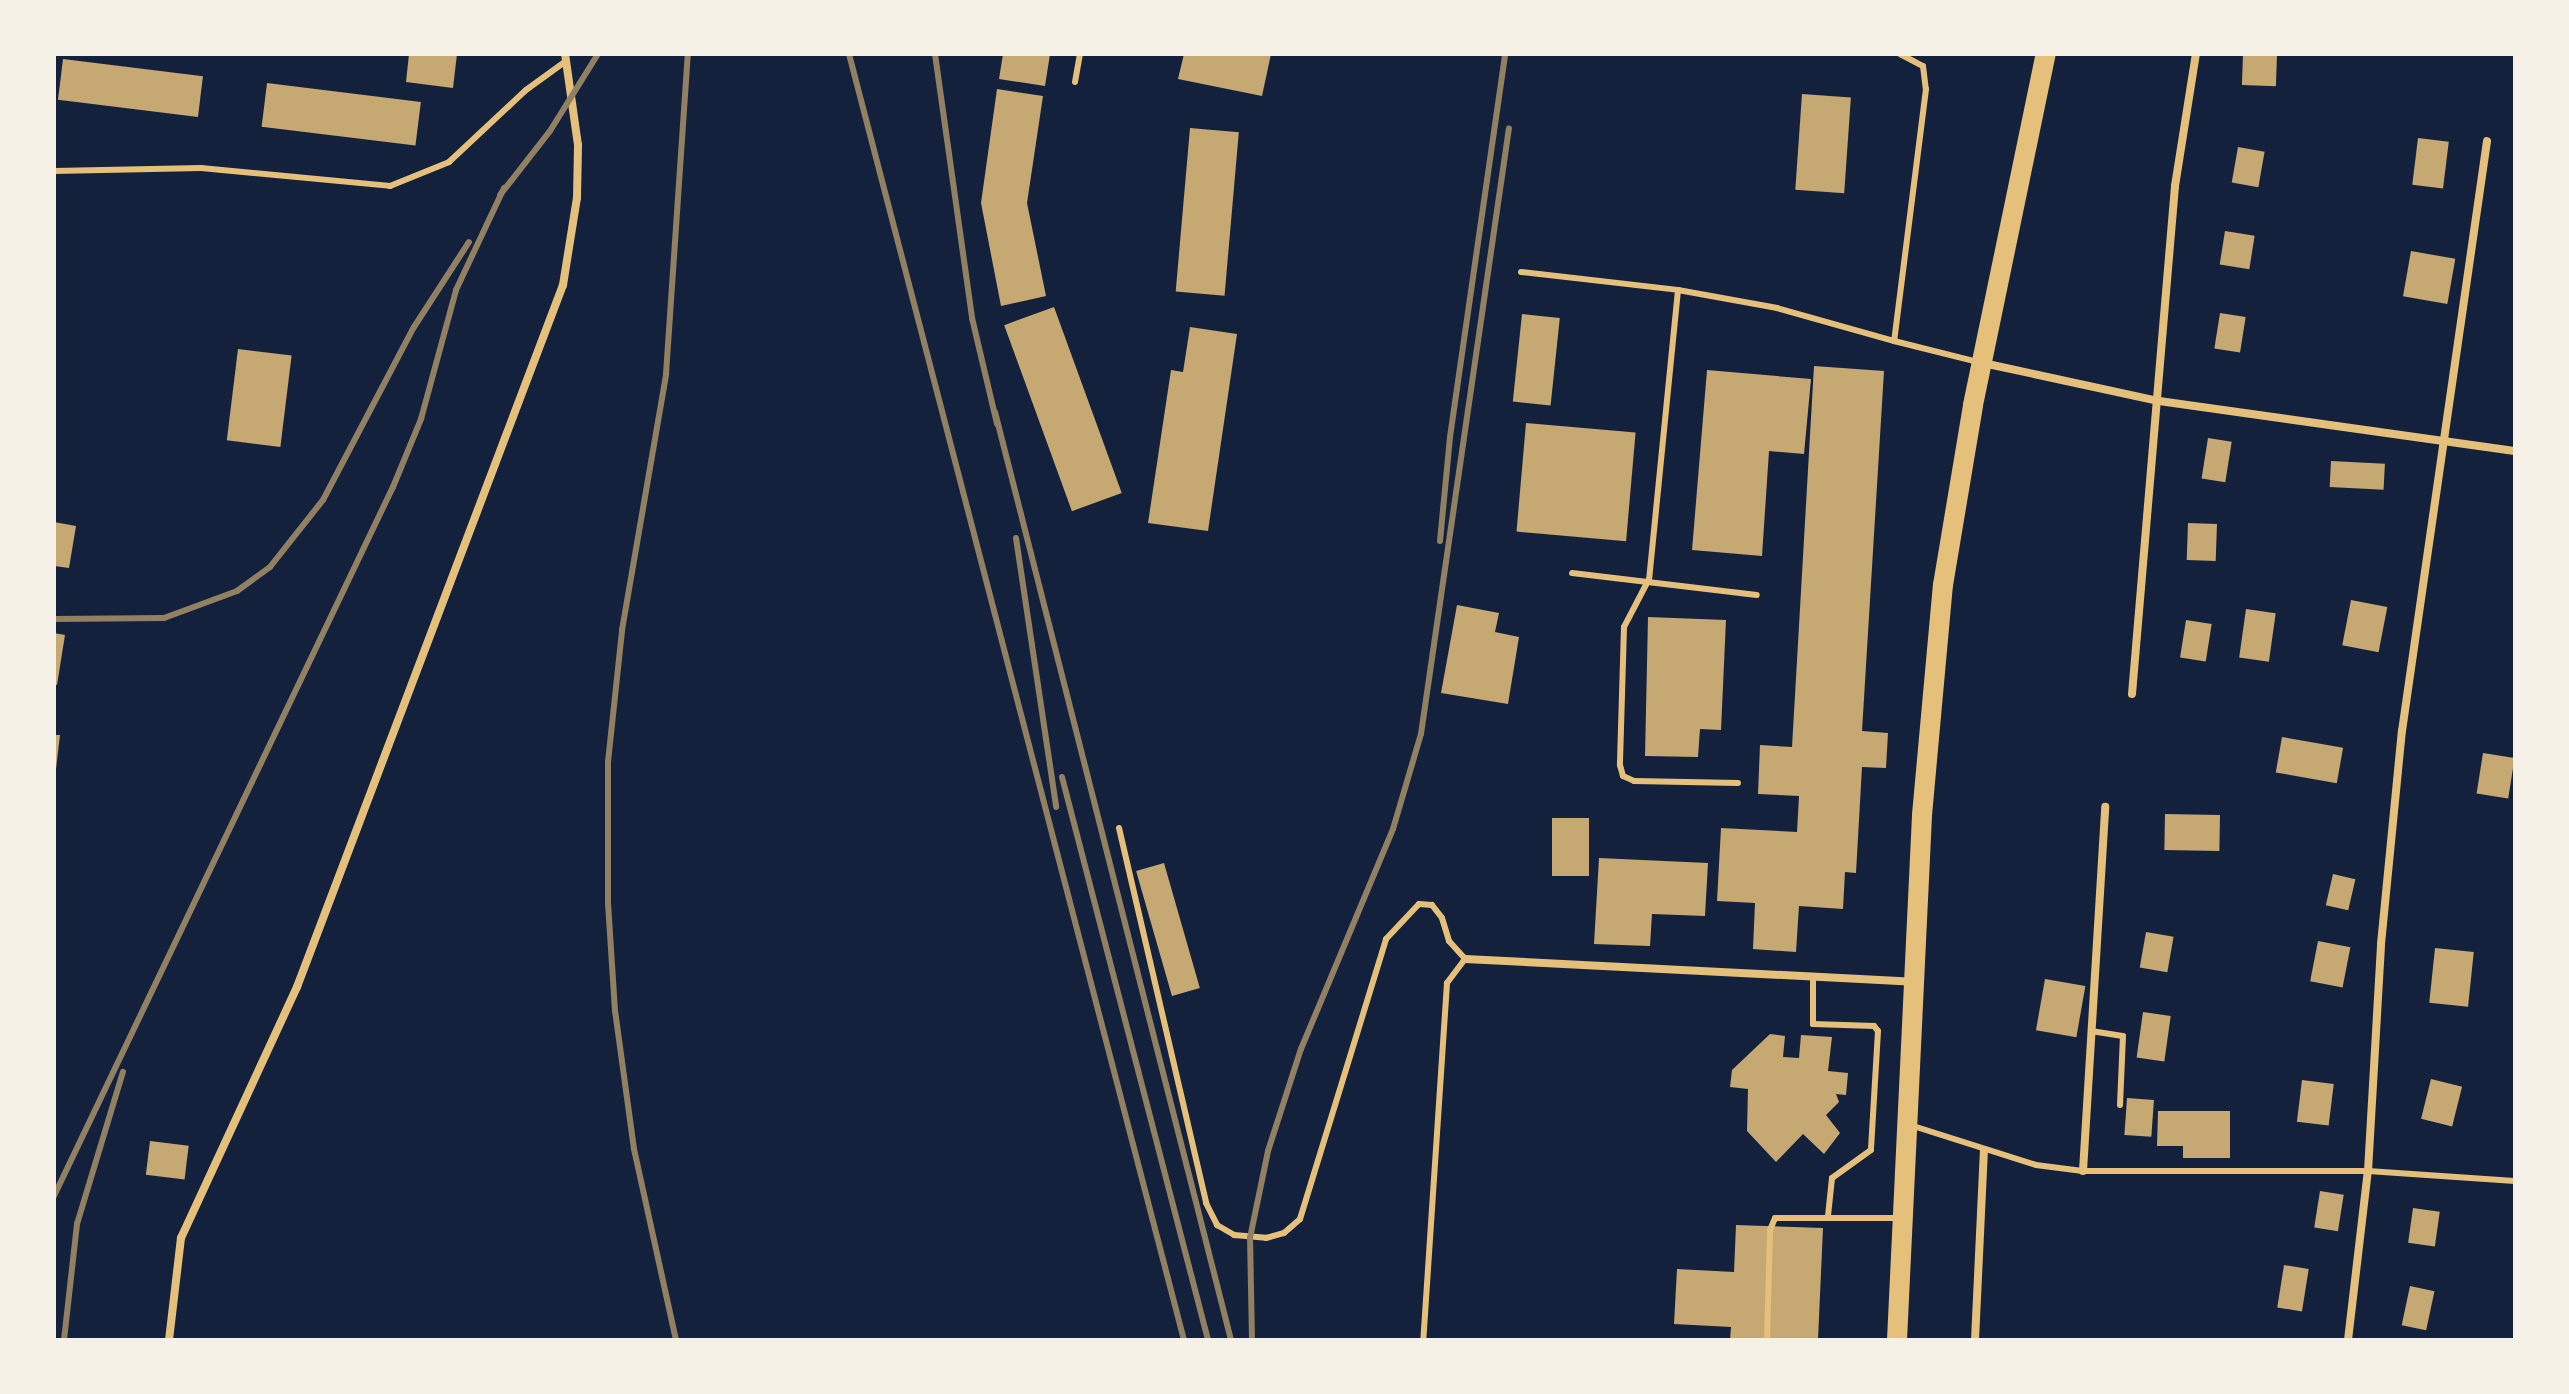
<!DOCTYPE html>
<style>
body{margin:0}
#map{position:relative;width:2569px;height:1394px;overflow:hidden;background:#14213d;font-family:"Work Sans",sans-serif}
div>[style]{position:absolute}
.building>*{inset:0;background:#c6a872;transform-origin:0 0}
.service>*{height:6px;margin:-3px;padding:0 3px;transform-origin:3px;border-radius:3px;background:#e5c07b}
.minor>*{height:8px;margin:-4px;padding:0 4px;transform-origin:4px;border-radius:4px;background:#e5c07b}
.primary>*{height:20px;margin:-10px;padding:0 10px;transform-origin:10px;border-radius:10px;background:#e5c07b}
.rail>*{height:6px;margin:-3px;padding:0 3px;transform-origin:3px;border-radius:3px;background:#918062}
span{translate:-50% -50%;white-space:nowrap;text-align:center;line-height:1.15;-webkit-text-stroke:6px #f6f1e7;paint-order:stroke}
.frame{position:absolute;inset:0;border:56px solid #f6f1e7;pointer-events:none}
</style>
<div id="map">
<div class="building">
<div style="clip-path:polygon(409px 54px,457px 54px,453px 88px,406px 82px)"></div>
<div style="clip-path:polygon(1003px 54px,1050px 54px,1045px 86px,999px 79px)"></div>
<div style="clip-path:polygon(1184px 54px,1271px 54px,1262px 96px,1178px 79px)"></div>
<div style="left:2243px;top:54px;width:34px;height:31px;rotate:2deg"></div>
<div style="left:63px;top:59px;width:141px;height:41px;rotate:7deg"></div>
<div style="left:267px;top:83px;width:155px;height:44px;rotate:7deg"></div>
<div style="clip-path:polygon(997px 89px,1043px 96px,1027px 203px,1046px 296px,1001px 306px,981px 203px)"></div>
<div style="left:1802px;top:94px;width:49px;height:96px;rotate:4deg"></div>
<div style="left:1190px;top:128px;width:49px;height:164px;rotate:5deg"></div>
<div style="left:2418px;top:138px;width:31px;height:47px;rotate:7deg"></div>
<div style="left:2238px;top:147px;width:27px;height:36px;rotate:10deg"></div>
<div style="left:2225px;top:231px;width:30px;height:34px;rotate:9deg"></div>
<div style="left:2411px;top:251px;width:45px;height:46px;rotate:10deg"></div>
<div style="left:1054px;top:307px;width:198px;height:53px;rotate:70deg"></div>
<div style="left:2220px;top:313px;width:26px;height:36px;rotate:9deg"></div>
<div style="left:1522px;top:314px;width:38px;height:88px;rotate:6deg"></div>
<div style="clip-path:polygon(1190px 327px,1237px 334px,1208px 531px,1148px 523px,1171px 370px,1183px 372px)"></div>
<div style="left:238px;top:349px;width:54px;height:92px;rotate:7deg"></div>
<div style="clip-path:polygon(1814px 366px,1884px 371px,1862px 731px,1888px 733px,1886px 768px,1862px 767px,1856px 873px,1845px 872px,1843px 909px,1799px 906px,1796px 952px,1753px 949px,1755px 903px,1717px 901px,1721px 828px,1797px 832px,1799px 796px,1758px 794px,1760px 745px,1792px 747px)"></div>
<div style="clip-path:polygon(1707px 370px,1811px 379px,1804px 454px,1769px 451px,1762px 556px,1692px 550px)"></div>
<div style="left:1526px;top:423px;width:110px;height:109px;rotate:5deg"></div>
<div style="left:2208px;top:438px;width:24px;height:41px;rotate:9deg"></div>
<div style="left:2331px;top:461px;width:54px;height:26px;rotate:3deg"></div>
<div style="clip-path:polygon(54px 522px,76px 526px,69px 568px,54px 566px)"></div>
<div style="left:2188px;top:523px;width:29px;height:37px;rotate:2deg"></div>
<div style="left:2351px;top:600px;width:37px;height:46px;rotate:11deg"></div>
<div style="clip-path:polygon(1457px 605px,1499px 613px,1495px 632px,1519px 637px,1508px 704px,1441px 693px)"></div>
<div style="left:2246px;top:609px;width:30px;height:49px;rotate:8deg"></div>
<div style="clip-path:polygon(1648px 617px,1726px 620px,1721px 730px,1700px 729px,1698px 757px,1645px 756px)"></div>
<div style="left:2186px;top:620px;width:26px;height:38px;rotate:9deg"></div>
<div style="clip-path:polygon(54px 633px,65px 635px,57px 685px,54px 684px)"></div>
<div style="clip-path:polygon(54px 735px,60px 735px,56px 769px,54px 768px)"></div>
<div style="left:2282px;top:737px;width:62px;height:36px;rotate:10deg"></div>
<div style="left:2483px;top:753px;width:32px;height:41px;rotate:9deg"></div>
<div style="left:2165px;top:814px;width:55px;height:36px;rotate:1deg"></div>
<div style="left:1589px;top:818px;width:58px;height:37px;rotate:90deg"></div>
<div style="clip-path:polygon(1599px 858px,1708px 863px,1705px 916px,1652px 914px,1650px 946px,1594px 944px)"></div>
<div style="left:1164px;top:863px;width:130px;height:29px;rotate:74deg"></div>
<div style="left:2333px;top:874px;width:23px;height:32px;rotate:13deg"></div>
<div style="left:2146px;top:932px;width:28px;height:36px;rotate:10deg"></div>
<div style="left:2318px;top:941px;width:33px;height:41px;rotate:11deg"></div>
<div style="left:2435px;top:948px;width:39px;height:55px;rotate:6deg"></div>
<div style="left:2045px;top:979px;width:41px;height:52px;rotate:10deg"></div>
<div style="left:2143px;top:1012px;width:28px;height:46px;rotate:8deg"></div>
<div style="clip-path:polygon(1770px 1034px,1785px 1036px,1783px 1057px,1799px 1058px,1801px 1035px,1832px 1037px,1828px 1071px,1848px 1073px,1846px 1095px,1836px 1094px,1839px 1102px,1826px 1115px,1840px 1133px,1824px 1154px,1803px 1134px,1776px 1162px,1747px 1131px,1748px 1089px,1730px 1087px,1732px 1070px)"></div>
<div style="left:2431px;top:1079px;width:32px;height:41px;rotate:14deg"></div>
<div style="left:2302px;top:1080px;width:32px;height:42px;rotate:7deg"></div>
<div style="left:2127px;top:1098px;width:27px;height:37px;rotate:4deg"></div>
<div style="clip-path:polygon(2158px 1111px,2230px 1111px,2230px 1158px,2183px 1158px,2183px 1146px,2157px 1146px)"></div>
<div style="left:150px;top:1141px;width:39px;height:34px;rotate:7deg"></div>
<div style="left:2320px;top:1191px;width:24px;height:37px;rotate:9deg"></div>
<div style="left:2413px;top:1208px;width:27px;height:35px;rotate:8deg"></div>
<div style="clip-path:polygon(1736px 1225px,1823px 1228px,1818px 1340px,1730px 1340px,1731px 1327px,1674px 1324px,1677px 1269px,1734px 1272px)"></div>
<div style="left:2284px;top:1265px;width:25px;height:43px;rotate:9deg"></div>
<div style="left:2410px;top:1286px;width:25px;height:40px;rotate:12deg"></div>
</div>
<div class="service">
<div style="left:1900px;top:54px;width:26px;rotate:28deg"></div>
<div style="left:1923px;top:66px;width:23px;rotate:83deg"></div>
<div style="left:1926px;top:89px;width:254px;rotate:97.2deg"></div>
<div style="left:1894px;top:341px;width:87px;rotate:14deg"></div>
<div style="left:1075px;top:82px;width:28px;rotate:-80deg"></div>
<div style="left:54px;top:171px;width:147px;rotate:-1.2deg"></div>
<div style="left:201px;top:168px;width:190px;rotate:5.4deg"></div>
<div style="left:390px;top:186px;width:64px;rotate:-22.1deg"></div>
<div style="left:449px;top:162px;width:105px;rotate:-43.1deg"></div>
<div style="left:526px;top:90px;width:49px;rotate:-35.9deg"></div>
<div style="left:1521px;top:272px;width:158px;rotate:6.5deg"></div>
<div style="left:1678px;top:290px;width:101px;rotate:10.3deg"></div>
<div style="left:1777px;top:308px;width:122px;rotate:15.8deg"></div>
<div style="left:1678px;top:290px;width:290px;rotate:95.7deg"></div>
<div style="left:1649px;top:579px;width:54px;rotate:117.5deg"></div>
<div style="left:1624px;top:627px;width:138px;rotate:91.7deg"></div>
<div style="left:1620px;top:765px;width:11px;rotate:75deg"></div>
<div style="left:1623px;top:776px;width:12px;rotate:24deg"></div>
<div style="left:1634px;top:781px;width:104px;rotate:1.1deg"></div>
<div style="left:1572px;top:573px;width:186px;rotate:6.8deg"></div>
<div style="left:1119px;top:828px;width:385px;rotate:76.9deg"></div>
<div style="left:1206px;top:1203px;width:25px;rotate:63deg"></div>
<div style="left:1217px;top:1225px;width:20px;rotate:30deg"></div>
<div style="left:1234px;top:1235px;width:32px;rotate:5deg"></div>
<div style="left:1266px;top:1238px;width:19px;rotate:-16deg"></div>
<div style="left:1284px;top:1233px;width:21px;rotate:-41deg"></div>
<div style="left:1300px;top:1219px;width:293px;rotate:-72.9deg"></div>
<div style="left:1386px;top:939px;width:48px;rotate:-46.7deg"></div>
<div style="left:1419px;top:904px;width:13px;rotate:4deg"></div>
<div style="left:1432px;top:905px;width:16px;rotate:52deg"></div>
<div style="left:1442px;top:918px;width:24px;rotate:73deg"></div>
<div style="left:1449px;top:941px;width:24px;rotate:48deg"></div>
<div style="left:1465px;top:959px;width:30px;rotate:127deg"></div>
<div style="left:1447px;top:983px;width:358px;rotate:93.8deg"></div>
<div style="left:1813px;top:978px;width:46px;rotate:90deg"></div>
<div style="left:1813px;top:1024px;width:61px;rotate:1.9deg"></div>
<div style="left:1874px;top:1026px;width:6px;rotate:51deg"></div>
<div style="left:1878px;top:1031px;width:119px;rotate:93.4deg"></div>
<div style="left:1871px;top:1150px;width:48px;rotate:144.3deg"></div>
<div style="left:1832px;top:1178px;width:38px;rotate:96deg"></div>
<div style="left:2091px;top:1031px;width:32px;rotate:9deg"></div>
<div style="left:2123px;top:1036px;width:69px;rotate:92.5deg"></div>
<div style="left:1910px;top:1125px;width:132px;rotate:17.6deg"></div>
<div style="left:2036px;top:1165px;width:47px;rotate:7.3deg"></div>
<div style="left:2083px;top:1171px;width:285px"></div>
<div style="left:2368px;top:1171px;width:147px;rotate:3.9deg"></div>
<div style="left:1767px;top:1340px;width:110px;rotate:-88.4deg"></div>
<div style="left:1770px;top:1230px;width:13px;rotate:-67deg"></div>
<div style="left:1775px;top:1218px;width:123px"></div>
</div>
<div class="minor">
<div style="left:1983px;top:363px;width:180px;rotate:12.2deg"></div>
<div style="left:2159px;top:401px;width:359px;rotate:8deg"></div>
<div style="left:2132px;top:694px;width:510px;rotate:-85.16deg"></div>
<div style="left:2175px;top:186px;width:134px;rotate:-81deg"></div>
<div style="left:1465px;top:959px;width:449px;rotate:2.9deg"></div>
<div style="left:2083px;top:1171px;width:365px;rotate:-86.5deg"></div>
<div style="left:169px;top:1340px;width:103px;rotate:-83.3deg"></div>
<div style="left:181px;top:1238px;width:277px;rotate:-65.2deg"></div>
<div style="left:297px;top:987px;width:751px;rotate:-69.25deg"></div>
<div style="left:563px;top:285px;width:88px;rotate:-80.9deg"></div>
<div style="left:577px;top:198px;width:53px;rotate:-88.9deg"></div>
<div style="left:578px;top:145px;width:92px;rotate:-98.1deg"></div>
<div style="left:1975px;top:1340px;width:190px;rotate:-87.3deg"></div>
<div style="left:2348px;top:1340px;width:170px;rotate:-83.3deg"></div>
<div style="left:2368px;top:1171px;width:227px;rotate:-86.7deg"></div>
<div style="left:2381px;top:944px;width:214px;rotate:-84.4deg"></div>
<div style="left:2402px;top:731px;width:596px;rotate:-81.8deg"></div>
</div>
<div class="primary">
<div style="left:1897px;top:1340px;width:526px;rotate:-87.27deg"></div>
<div style="left:1922px;top:815px;width:231px;rotate:-84.8deg"></div>
<div style="left:1943px;top:585px;width:182px;rotate:-80.5deg"></div>
<div style="left:1973px;top:405px;width:359px;rotate:-78.3deg"></div>
</div>
<div class="rail">
<div style="left:849px;top:54px;width:1329px;rotate:75.4deg"></div>
<div style="left:935px;top:54px;width:267px;rotate:82deg"></div>
<div style="left:972px;top:318px;width:109px;rotate:76.7deg"></div>
<div style="left:500px;top:195px;width:81px;rotate:-52deg"></div>
<div style="left:550px;top:131px;width:91px;rotate:-58.1deg"></div>
<div style="left:995px;top:412px;width:958px;rotate:75.73deg"></div>
<div style="left:1016px;top:538px;width:272px;rotate:81.5deg"></div>
<div style="left:1440px;top:541px;width:104px;rotate:-84.5deg"></div>
<div style="left:1450px;top:437px;width:387px;rotate:-81.8deg"></div>
<div style="left:54px;top:619px;width:110px;rotate:-0.5deg"></div>
<div style="left:164px;top:618px;width:78px;rotate:-20.3deg"></div>
<div style="left:237px;top:591px;width:41px;rotate:-36deg"></div>
<div style="left:270px;top:567px;width:85px;rotate:-51.7deg"></div>
<div style="left:323px;top:500px;width:195px;rotate:-62.3deg"></div>
<div style="left:414px;top:327px;width:101px;rotate:-57.1deg"></div>
<div style="left:1062px;top:777px;width:582px;rotate:75.46deg"></div>
<div style="left:54px;top:1196px;width:786px;rotate:-64.45deg"></div>
<div style="left:393px;top:487px;width:74px;rotate:-67.6deg"></div>
<div style="left:421px;top:419px;width:134px;rotate:-74.8deg"></div>
<div style="left:456px;top:290px;width:113px;rotate:-64.8deg"></div>
<div style="left:64px;top:1340px;width:117px;rotate:-83.6deg"></div>
<div style="left:77px;top:1224px;width:159px;rotate:-73.2deg"></div>
<div style="left:676px;top:1340px;width:196px;rotate:-102.4deg"></div>
<div style="left:634px;top:1149px;width:139px;rotate:-97.8deg"></div>
<div style="left:615px;top:1011px;width:108px;rotate:-93.7deg"></div>
<div style="left:608px;top:903px;width:141px;rotate:-90deg"></div>
<div style="left:608px;top:762px;width:133px;rotate:-83.9deg"></div>
<div style="left:622px;top:630px;width:260px;rotate:-80.2deg"></div>
<div style="left:666px;top:374px;width:321px;rotate:-86.1deg"></div>
<div style="left:1252px;top:1340px;width:102px;rotate:-91.1deg"></div>
<div style="left:1250px;top:1238px;width:89px;rotate:-78.3deg"></div>
<div style="left:1268px;top:1151px;width:107px;rotate:-72.1deg"></div>
<div style="left:1301px;top:1049px;width:238px;rotate:-67.3deg"></div>
<div style="left:1393px;top:829px;width:99px;rotate:-73.6deg"></div>
<div style="left:1421px;top:734px;width:612px;rotate:-81.74deg"></div>
</div>
<div class="frame"></div>
</div>
